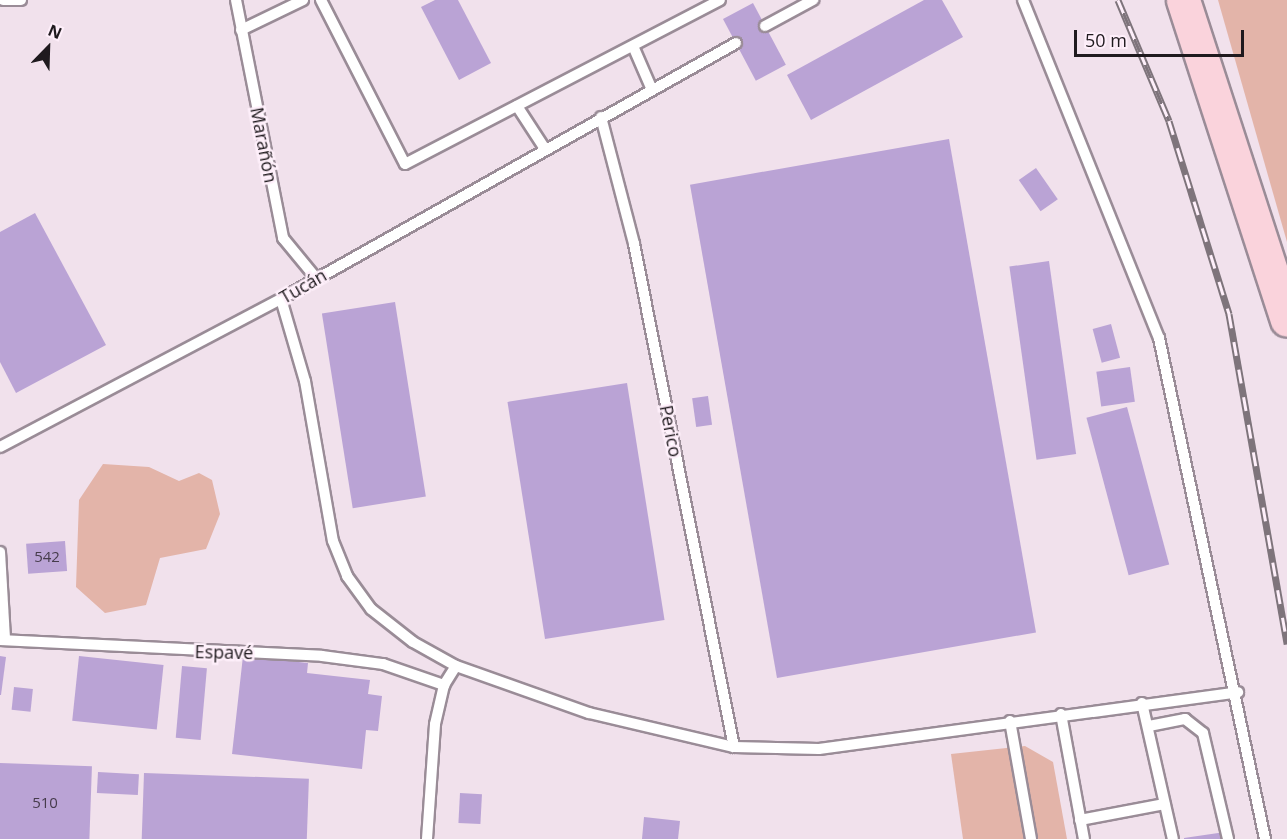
<!DOCTYPE html>
<meta charset="utf-8">
<style>
body{margin:0}
#map{position:relative;width:1287px;height:839px;overflow:hidden;background:#f1e1ec;font-family:"Open Sans",sans-serif}
div>[style]{position:absolute}
.green>*{inset:0;background:#e3b4a9}
.building>*{inset:0;background:#baa3d5;transform-origin:0 0}
.roads{filter:drop-shadow(2px 0 #9a8c97) drop-shadow(-2px 0 #9a8c97) drop-shadow(0 2px #9a8c97) drop-shadow(0 -2px #9a8c97)}
.lane>*{height:10px;margin:-5px;padding:0 5px;transform-origin:5px;border-radius:5px;background:#fff}
.primary>*{height:33px;margin:-16.5px;padding:0 16.5px;transform-origin:16.5px;border-radius:16.5px;background:#fad3dc}
.rail>*{height:7px;margin-top:-3.5px;transform-origin:0;background:repeating-linear-gradient(90deg,#feeffa 0 14px,#7e747b 0 28px);box-sizing:border-box;border-block:2px solid #7e747b}
span{translate:-50% -50%;white-space:nowrap;text-align:center;line-height:1.15;-webkit-text-stroke:5px #feeffa;paint-order:stroke}
.number-label{font-size:15px;color:#463c4c}
.number-label span{-webkit-text-stroke-width:0}
.street-label{font-size:18px;color:#1f1a1e}
.north{position:absolute;left:18px;top:18px;width:60px;height:60px;-webkit-text-stroke:4px #feeffa;paint-order:stroke;rotate:23deg;font-size:16px;font-weight:700;line-height:24px;text-align:center;color:#1f1a1e}
.north::after{content:'';display:block;margin:auto;width:21px;height:27px;background:#1f1a1e;clip-path:polygon(50% 0,100% 100%,50% 72%,0 100%)}
.scale{position:absolute;left:1074px;top:30px;width:170px;height:27px;box-sizing:border-box;border:3px solid #1f1a1e;border-top:0;padding-left:8px;font-size:18px;line-height:21px;white-space:nowrap;color:#1f1a1e;-webkit-text-stroke:4px #feeffa;paint-order:stroke}
</style>
<div id="map">
<div class="green">
<div style="clip-path:polygon(1218px 0,1287px 0,1287px 242px)"></div>
<div style="clip-path:polygon(103px 464px,149px 467px,179px 481px,199px 473px,212px 480px,220px 514px,206px 549px,160px 558px,146px 605px,105px 613px,76px 587px,79px 500px)"></div>
<div style="clip-path:polygon(1025px 746px,1053px 762px,1067px 839px,963px 839px,951px 754px)"></div>
</div>
<div class="building">
<div style="clip-path:polygon(435px 0,458px 0,491px 63px,459px 80px,421px 7px)"></div>
<div style="clip-path:polygon(924px 0,942px 0,963px 37px,811px 120px,787px 75px)"></div>
<div style="left:753px;top:3px;width:70px;height:34px;rotate:62deg"></div>
<div style="left:949px;top:139px;width:501px;height:263px;rotate:80deg"></div>
<div style="left:1036px;top:168px;width:38px;height:21px;rotate:55deg"></div>
<div style="clip-path:polygon(35px 213px,106px 345px,16px 393px,0 362px,0 232px)"></div>
<div style="left:1049px;top:261px;width:195px;height:40px;rotate:82deg"></div>
<div style="left:395px;top:302px;width:197px;height:74px;rotate:81deg"></div>
<div style="left:1111px;top:324px;width:35px;height:19px;rotate:75deg"></div>
<div style="left:1130px;top:367px;width:35px;height:34px;rotate:82deg"></div>
<div style="left:627px;top:383px;width:240px;height:121px;rotate:81deg"></div>
<div style="left:708px;top:396px;width:29px;height:16px;rotate:82deg"></div>
<div style="left:1127px;top:407px;width:163px;height:42px;rotate:75deg"></div>
<div style="left:65px;top:541px;width:30px;height:39px;rotate:86deg"></div>
<div style="clip-path:polygon(0 656px,6px 657px,1px 695px,0 695px)"></div>
<div style="left:79px;top:656px;width:85px;height:65px;rotate:6deg"></div>
<div style="clip-path:polygon(243px 656px,308px 663px,307px 673px,370px 680px,368px 694px,382px 696px,378px 731px,366px 730px,362px 769px,232px 754px)"></div>
<div style="left:182px;top:666px;width:25px;height:72px;rotate:5deg"></div>
<div style="left:14px;top:687px;width:19px;height:23px;rotate:6deg"></div>
<div style="left:0;top:763px;width:92px;height:76px;rotate:2deg"></div>
<div style="left:98px;top:772px;width:41px;height:21px;rotate:3deg"></div>
<div style="left:144px;top:773px;width:165px;height:66px;rotate:2deg"></div>
<div style="left:460px;top:793px;width:22px;height:30px;rotate:3deg"></div>
<div style="clip-path:polygon(644px 817px,680px 821px,678px 839px,642px 839px)"></div>
<div style="clip-path:polygon(1225px 832px,1226px 839px,1184px 839px,1184px 838px)"></div>
</div>
<div class="roads">
<div class="lane">
<div style="left:3px;top:0;width:18px"></div>
<div style="left:236px;top:0;width:243px;rotate:78.8deg"></div>
<div style="left:283px;top:238px;width:52px;rotate:50.5deg"></div>
<div style="left:321px;top:0;width:184px;rotate:62.9deg"></div>
<div style="left:405px;top:164px;width:355px;rotate:-27.5deg"></div>
<div style="left:1023px;top:0;width:364px;rotate:68.1deg"></div>
<div style="left:1159px;top:338px;width:512px;rotate:78.05deg"></div>
<div style="left:765px;top:26px;width:55px;rotate:-28.4deg"></div>
<div style="left:241px;top:30px;width:69px;rotate:-25.8deg"></div>
<div style="left:633px;top:46px;width:48px;rotate:66.6deg"></div>
<div style="left:517px;top:106px;width:51px;rotate:56.9deg"></div>
<div style="left:601px;top:117px;width:131px;rotate:75.4deg"></div>
<div style="left:634px;top:244px;width:513px;rotate:78.76deg"></div>
<div style="left:281px;top:299px;width:85px;rotate:73.7deg"></div>
<div style="left:305px;top:381px;width:162px;rotate:80.1deg"></div>
<div style="left:333px;top:541px;width:38px;rotate:68deg"></div>
<div style="left:347px;top:576px;width:41px;rotate:54deg"></div>
<div style="left:371px;top:609px;width:53px;rotate:38.2deg"></div>
<div style="left:413px;top:642px;width:49px;rotate:29.2deg"></div>
<div style="left:456px;top:666px;width:141px;rotate:19.5deg"></div>
<div style="left:589px;top:713px;width:149px;rotate:13.2deg"></div>
<div style="left:734px;top:747px;width:85px;rotate:1.3deg"></div>
<div style="left:819px;top:749px;width:423px;rotate:-7.7deg"></div>
<div style="left:0;top:447px;width:318px;rotate:-27.8deg"></div>
<div style="left:281px;top:299px;width:522px;rotate:-29.36deg"></div>
<div style="left:0;top:552px;width:88px;rotate:86.7deg"></div>
<div style="left:0;top:640px;width:322px;rotate:2.8deg"></div>
<div style="left:322px;top:656px;width:62px;rotate:7.5deg"></div>
<div style="left:383px;top:664px;width:65px;rotate:19deg"></div>
<div style="left:1142px;top:703px;width:139px;rotate:77.2deg"></div>
<div style="left:1061px;top:714px;width:127px;rotate:79.6deg"></div>
<div style="left:1010px;top:721px;width:120px;rotate:79.9deg"></div>
<div style="left:1149px;top:726px;width:37px;rotate:-11deg"></div>
<div style="left:1185px;top:719px;width:23px;rotate:38deg"></div>
<div style="left:1203px;top:733px;width:109px;rotate:76.7deg"></div>
<div style="left:1080px;top:820px;width:86px;rotate:-10.7deg"></div>
<div style="left:427px;top:839px;width:115px;rotate:-86deg"></div>
<div style="left:435px;top:724px;width:40px;rotate:-77deg"></div>
<div style="left:444px;top:685px;width:22px;rotate:-58deg"></div>
</div>
<div class="primary">
<div style="left:1183px;top:0;width:336px;rotate:72deg"></div>
</div>
</div>
<div class="rail">
<div style="left:1118px;top:0;width:131px;rotate:67.1deg"></div>
<div style="left:1169px;top:121px;width:202px;rotate:72.7deg"></div>
<div style="left:1229px;top:314px;width:335px;rotate:80deg"></div>
</div>
<div class="number-label">
<span style="left:47px;top:557px">542</span>
<span style="left:45px;top:803px">510</span>
</div>
<div class="street-label">
<span style="left:264px;top:145px;rotate:79deg">Marañón</span>
<span style="left:303px;top:286px;rotate:-30deg">Tucán</span>
<span style="left:671px;top:431px;rotate:79deg">Perico</span>
<span style="left:224px;top:652px;rotate:1deg">Espavé</span>
</div>
<div class="north">N</div>
<div class="scale">50 m</div>
</div>
